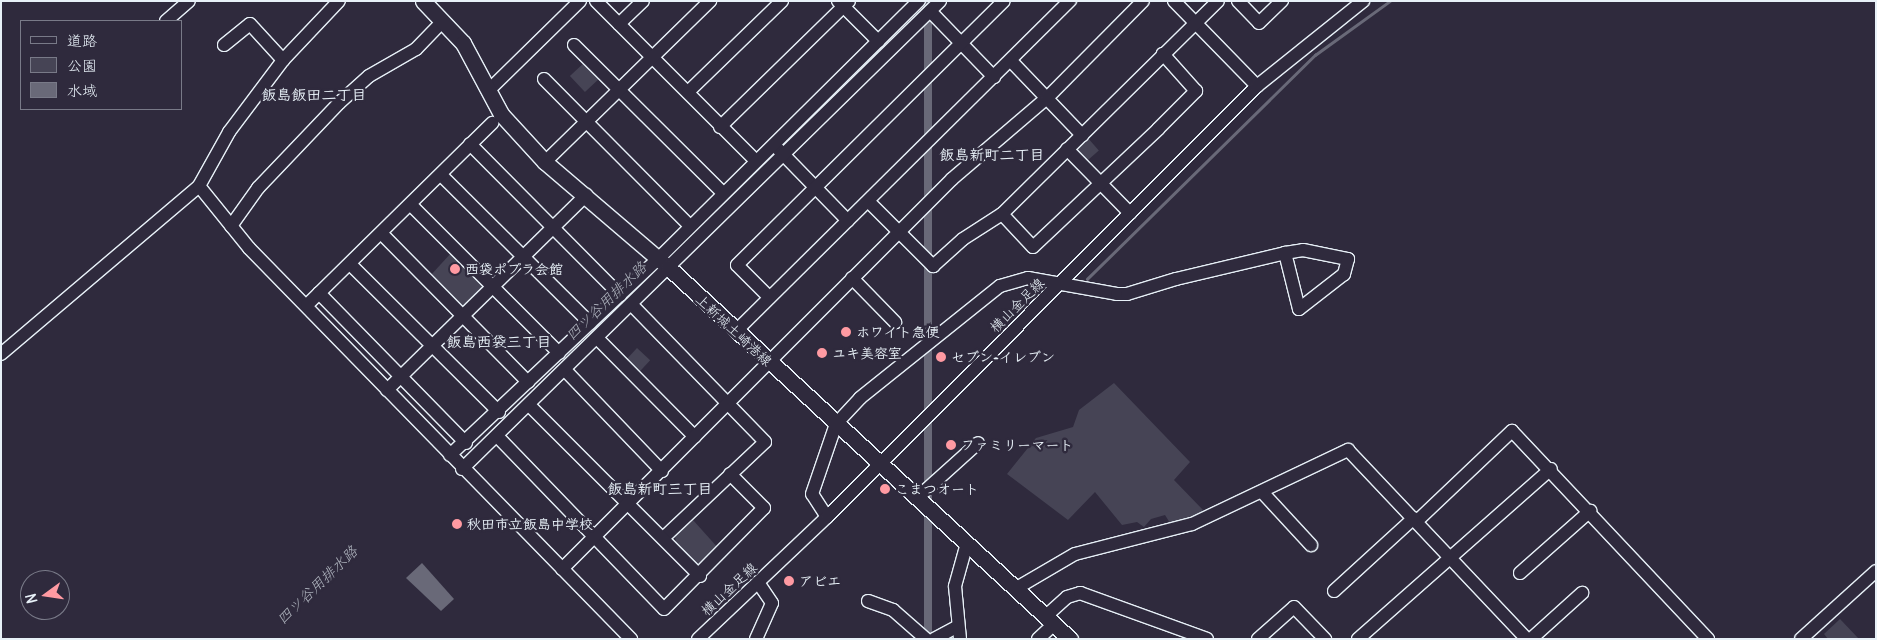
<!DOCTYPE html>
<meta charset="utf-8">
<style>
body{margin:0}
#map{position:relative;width:1877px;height:640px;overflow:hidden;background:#2f2a3d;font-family:Delius,"Klee One",sans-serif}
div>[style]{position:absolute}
.green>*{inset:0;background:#464455;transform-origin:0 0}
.water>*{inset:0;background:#696978;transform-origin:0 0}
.stream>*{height:2.5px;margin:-1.25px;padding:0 1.25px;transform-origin:1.25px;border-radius:1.25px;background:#696978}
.roads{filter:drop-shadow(1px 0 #e8f1f8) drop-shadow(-1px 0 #e8f1f8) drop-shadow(0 1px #e8f1f8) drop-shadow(0 -1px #e8f1f8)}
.minor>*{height:12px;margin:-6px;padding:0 6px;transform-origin:6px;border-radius:6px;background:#2f2a3d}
.major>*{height:15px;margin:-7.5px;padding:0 7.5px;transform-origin:7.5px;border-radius:7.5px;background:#2f2a3d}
.dots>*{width:14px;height:14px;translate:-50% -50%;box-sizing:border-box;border:2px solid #2f2a3d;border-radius:50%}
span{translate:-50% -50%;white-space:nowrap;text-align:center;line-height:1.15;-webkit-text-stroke:5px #2f2a3d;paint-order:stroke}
.poi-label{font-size:14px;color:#e8f1f8;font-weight:700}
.left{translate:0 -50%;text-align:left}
.street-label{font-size:14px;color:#e8f1f8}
.neighbourhood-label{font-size:15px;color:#e8f1f8;font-weight:700}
.water-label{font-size:15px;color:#afb4be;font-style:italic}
.frame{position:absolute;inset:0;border:2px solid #e8f1f8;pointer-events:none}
.legend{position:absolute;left:20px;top:20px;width:162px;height:90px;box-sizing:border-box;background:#2f2a3d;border:1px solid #797a88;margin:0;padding:6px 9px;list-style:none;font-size:15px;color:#e8f1f8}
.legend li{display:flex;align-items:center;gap:10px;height:25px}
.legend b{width:25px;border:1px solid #797a88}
.north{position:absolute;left:20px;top:570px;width:50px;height:50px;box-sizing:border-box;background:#2f2a3d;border:1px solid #797a88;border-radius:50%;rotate:256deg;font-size:14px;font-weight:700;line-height:20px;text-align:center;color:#e8f1f8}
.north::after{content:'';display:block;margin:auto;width:18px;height:22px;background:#ff9aa2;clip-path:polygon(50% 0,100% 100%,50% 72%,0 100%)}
</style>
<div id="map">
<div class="green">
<div style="left:586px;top:61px;width:22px;height:22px;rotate:47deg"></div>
<div style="left:1087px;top:137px;width:18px;height:18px;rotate:49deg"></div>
<div style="clip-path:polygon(452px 252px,486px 288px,461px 307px,430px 276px)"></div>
<div style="left:637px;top:348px;width:18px;height:17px;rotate:43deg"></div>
<div style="clip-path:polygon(1114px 383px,1190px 462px,1174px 480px,1203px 510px,1190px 520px,1170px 523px,1165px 515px,1151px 519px,1144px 527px,1137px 522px,1122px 525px,1095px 492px,1068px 520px,1007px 474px,1036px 438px,1073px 427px,1079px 410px)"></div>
<div style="clip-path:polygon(693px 520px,719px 549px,700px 565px,676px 543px,675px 536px)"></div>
<div style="clip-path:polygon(1840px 619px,1859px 639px,1828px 639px,1824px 634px)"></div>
</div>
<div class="water">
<div style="left:924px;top:1px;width:8px;height:911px"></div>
<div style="clip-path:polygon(422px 563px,454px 599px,441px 611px,406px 578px)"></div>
</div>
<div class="stream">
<div style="left:1087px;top:279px;width:320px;rotate:-44.5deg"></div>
<div style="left:1315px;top:55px;width:92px;rotate:-35.8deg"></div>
</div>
<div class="roads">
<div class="minor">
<div style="left:596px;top:1px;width:226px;rotate:45deg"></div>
<div style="left:838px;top:1px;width:57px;rotate:45deg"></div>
<div style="left:1174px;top:1px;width:119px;rotate:45.7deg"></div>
<div style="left:1238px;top:1px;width:30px;rotate:46deg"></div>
<div style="left:1259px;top:23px;width:32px;rotate:-44deg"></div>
<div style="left:930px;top:11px;width:92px;rotate:45.9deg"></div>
<div style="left:166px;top:21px;width:30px;rotate:-41deg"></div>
<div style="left:619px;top:24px;width:33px;rotate:-44deg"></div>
<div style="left:224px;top:45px;width:33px;rotate:-39deg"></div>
<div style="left:250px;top:24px;width:49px;rotate:47.5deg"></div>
<div style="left:574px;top:45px;width:210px;rotate:44.8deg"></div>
<div style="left:1011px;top:61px;width:103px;rotate:46.2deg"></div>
<div style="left:544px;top:79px;width:207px;rotate:45.2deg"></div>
<div style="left:490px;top:89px;width:126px;rotate:-44.4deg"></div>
<div style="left:688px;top:92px;width:131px;rotate:-44.1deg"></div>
<div style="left:720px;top:127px;width:180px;rotate:-44.3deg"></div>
<div style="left:470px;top:144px;width:213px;rotate:45.2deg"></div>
<div style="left:778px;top:149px;width:100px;rotate:45.8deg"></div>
<div style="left:1067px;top:149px;width:90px;rotate:45.5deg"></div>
<div style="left:545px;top:162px;width:231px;rotate:-44.3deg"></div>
<div style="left:441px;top:175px;width:210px;rotate:44.8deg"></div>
<div style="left:199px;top:186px;width:80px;rotate:51.1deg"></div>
<div style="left:249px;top:248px;width:547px;rotate:45.67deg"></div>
<div style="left:869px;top:202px;width:91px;rotate:45deg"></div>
<div style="left:933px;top:266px;width:40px;rotate:-42deg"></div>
<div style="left:963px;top:239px;width:46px;rotate:-32.7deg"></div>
<div style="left:1002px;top:214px;width:303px;rotate:-44.6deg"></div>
<div style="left:412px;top:206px;width:208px;rotate:45deg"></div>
<div style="left:1002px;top:214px;width:45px;rotate:46.8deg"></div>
<div style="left:1033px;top:247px;width:172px;rotate:-43.3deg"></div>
<div style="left:1158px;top:129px;width:54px;rotate:-45deg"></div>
<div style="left:1196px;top:91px;width:50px;rotate:-131.7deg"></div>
<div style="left:231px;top:226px;width:47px;rotate:-54.6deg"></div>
<div style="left:258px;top:188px;width:117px;rotate:-46.4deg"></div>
<div style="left:339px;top:103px;width:40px;rotate:-42deg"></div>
<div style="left:369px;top:76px;width:54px;rotate:-29.9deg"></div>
<div style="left:416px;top:49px;width:37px;rotate:-46deg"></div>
<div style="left:382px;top:234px;width:208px;rotate:45.4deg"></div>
<div style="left:350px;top:264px;width:210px;rotate:44.8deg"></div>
<div style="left:852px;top:278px;width:62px;rotate:45.7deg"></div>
<div style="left:319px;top:293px;width:210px;rotate:45.6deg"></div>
<div style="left:769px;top:297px;width:45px;rotate:-135deg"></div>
<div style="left:737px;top:265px;width:375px;rotate:-44.7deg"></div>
<div style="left:631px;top:304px;width:192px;rotate:45.8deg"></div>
<div style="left:765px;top:442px;width:140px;rotate:136.7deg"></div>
<div style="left:307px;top:305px;width:260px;rotate:-44.5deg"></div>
<div style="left:736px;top:331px;width:470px;rotate:-44.7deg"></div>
<div style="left:597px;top:338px;width:139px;rotate:45.3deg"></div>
<div style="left:1px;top:354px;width:260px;rotate:-40.3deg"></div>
<div style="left:199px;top:186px;width:62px;rotate:-60.9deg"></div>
<div style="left:229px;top:132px;width:90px;rotate:-53.1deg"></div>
<div style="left:283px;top:60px;width:81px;rotate:-46.5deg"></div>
<div style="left:565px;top:370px;width:140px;rotate:46.2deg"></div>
<div style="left:387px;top:390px;width:279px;rotate:-44.4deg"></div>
<div style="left:529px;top:405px;width:242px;rotate:45deg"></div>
<div style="left:497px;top:436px;width:240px;rotate:46deg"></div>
<div style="left:664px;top:609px;width:142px;rotate:-45.3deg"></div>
<div style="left:764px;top:508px;width:48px;rotate:-135deg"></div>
<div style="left:450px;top:455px;width:286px;rotate:-43.3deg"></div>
<div style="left:658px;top:259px;width:367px;rotate:-44.7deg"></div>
<div style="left:462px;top:469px;width:669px;rotate:-44.39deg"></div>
<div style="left:1263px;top:493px;width:71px;rotate:47.3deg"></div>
<div style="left:917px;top:498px;width:82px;rotate:-42deg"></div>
<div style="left:827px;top:517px;width:27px;rotate:-123deg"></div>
<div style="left:812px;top:494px;width:74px;rotate:-71.1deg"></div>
<div style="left:836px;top:424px;width:35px;rotate:-47deg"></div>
<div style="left:860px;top:398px;width:179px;rotate:-38.7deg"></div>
<div style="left:1000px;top:286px;width:29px;rotate:-16deg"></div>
<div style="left:1028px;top:278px;width:90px;rotate:10.2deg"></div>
<div style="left:1117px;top:294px;width:10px"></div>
<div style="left:1127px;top:294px;width:51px;rotate:-17deg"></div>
<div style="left:1176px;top:279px;width:112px;rotate:-13.4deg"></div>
<div style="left:1285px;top:253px;width:18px;rotate:-9deg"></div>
<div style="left:1303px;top:250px;width:46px;rotate:11.3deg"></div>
<div style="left:1348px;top:259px;width:16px;rotate:105deg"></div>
<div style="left:1344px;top:274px;width:57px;rotate:142.1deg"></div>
<div style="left:1299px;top:309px;width:58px;rotate:-104deg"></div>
<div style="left:1417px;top:521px;width:131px;rotate:-43.5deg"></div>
<div style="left:1512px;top:431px;width:286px;rotate:46.7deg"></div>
<div style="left:562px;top:569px;width:552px;rotate:-45deg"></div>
<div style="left:952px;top:179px;width:125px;rotate:-40.5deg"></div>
<div style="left:1047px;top:98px;width:136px;rotate:-45.3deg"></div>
<div style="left:1520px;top:573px;width:94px;rotate:-41.5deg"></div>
<div style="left:1015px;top:589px;width:69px;rotate:-30.3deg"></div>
<div style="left:1075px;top:554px;width:121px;rotate:-14.4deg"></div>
<div style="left:1192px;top:524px;width:173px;rotate:-25.4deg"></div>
<div style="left:1348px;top:450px;width:260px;rotate:46.6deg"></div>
<div style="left:1334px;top:591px;width:108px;rotate:-42.4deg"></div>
<div style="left:868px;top:601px;width:27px;rotate:20deg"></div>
<div style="left:893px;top:610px;width:44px;rotate:41.3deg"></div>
<div style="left:1046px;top:616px;width:28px;rotate:-42deg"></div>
<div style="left:1067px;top:597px;width:14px;rotate:-17deg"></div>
<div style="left:1080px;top:593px;width:135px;rotate:19.9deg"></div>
<div style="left:698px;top:639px;width:178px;rotate:-43.4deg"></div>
<div style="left:827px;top:517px;width:609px;rotate:-45.07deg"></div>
<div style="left:1257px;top:86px;width:136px;rotate:-38.7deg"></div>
<div style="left:756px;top:639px;width:39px;rotate:-66deg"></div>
<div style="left:772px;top:603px;width:25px;rotate:-124deg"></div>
<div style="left:934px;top:639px;width:27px;rotate:-28deg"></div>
<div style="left:960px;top:639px;width:53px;rotate:-95.4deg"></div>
<div style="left:955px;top:586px;width:45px;rotate:-74.4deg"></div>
<div style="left:1038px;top:639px;width:22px;rotate:-43deg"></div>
<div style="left:1258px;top:639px;width:48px;rotate:-41.6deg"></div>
<div style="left:1294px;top:607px;width:45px;rotate:45.9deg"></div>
<div style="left:1358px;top:639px;width:257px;rotate:-41.4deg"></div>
<div style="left:1531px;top:639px;width:69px;rotate:-42deg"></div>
<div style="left:1801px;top:639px;width:101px;rotate:-42.2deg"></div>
</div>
<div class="major">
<div style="left:423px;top:1px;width:58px;rotate:46.4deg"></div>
<div style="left:463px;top:43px;width:81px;rotate:61.8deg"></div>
<div style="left:501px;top:114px;width:65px;rotate:47.5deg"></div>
<div style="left:545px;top:162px;width:162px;rotate:40.5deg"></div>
<div style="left:668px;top:267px;width:548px;rotate:42.78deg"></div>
</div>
</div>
<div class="dots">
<div style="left:455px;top:269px;background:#ff9aa2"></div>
<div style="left:846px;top:332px;background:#ff9aa2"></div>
<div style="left:822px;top:353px;background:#ff9aa2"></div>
<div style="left:941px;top:357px;background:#ff9aa2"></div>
<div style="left:951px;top:445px;background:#ff9aa2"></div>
<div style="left:885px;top:489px;background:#ff9aa2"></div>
<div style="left:457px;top:524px;background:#ff9aa2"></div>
<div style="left:789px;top:581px;background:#ff9aa2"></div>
</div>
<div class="poi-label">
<span class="left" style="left:465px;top:269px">西袋ポプラ会館</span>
<span class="left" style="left:856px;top:332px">ホワイト急便</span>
<span class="left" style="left:832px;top:353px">ユキ美容室</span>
<span class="left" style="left:951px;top:357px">セブン-イレブン</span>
<span class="left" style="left:961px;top:445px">ファミリーマート</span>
<span class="left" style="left:895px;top:489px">こまつオート</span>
<span class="left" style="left:467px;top:524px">秋田市立飯島中学校</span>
<span class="left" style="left:799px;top:581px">アビエ</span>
</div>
<div class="street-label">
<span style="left:1017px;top:305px;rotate:-45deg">横山金足線</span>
<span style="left:734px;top:330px;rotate:43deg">上新城土崎港線</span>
<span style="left:729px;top:589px;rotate:-43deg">横山金足線</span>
</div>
<div class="neighbourhood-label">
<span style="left:314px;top:95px">飯島飯田二丁目</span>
<span style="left:992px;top:155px">飯島新町二丁目</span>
<span style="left:499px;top:342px">飯島西袋三丁目</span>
<span style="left:660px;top:489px">飯島新町三丁目</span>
</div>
<div class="water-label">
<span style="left:606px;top:301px;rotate:-44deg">四ツ谷用排水路</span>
<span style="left:317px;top:585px;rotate:-44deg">四ツ谷用排水路</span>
</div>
<div class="frame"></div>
<ul class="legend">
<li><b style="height:6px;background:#2f2a3d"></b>道路</li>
<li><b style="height:14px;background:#464455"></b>公園</li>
<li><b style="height:14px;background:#696978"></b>水域</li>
</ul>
<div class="north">N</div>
</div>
